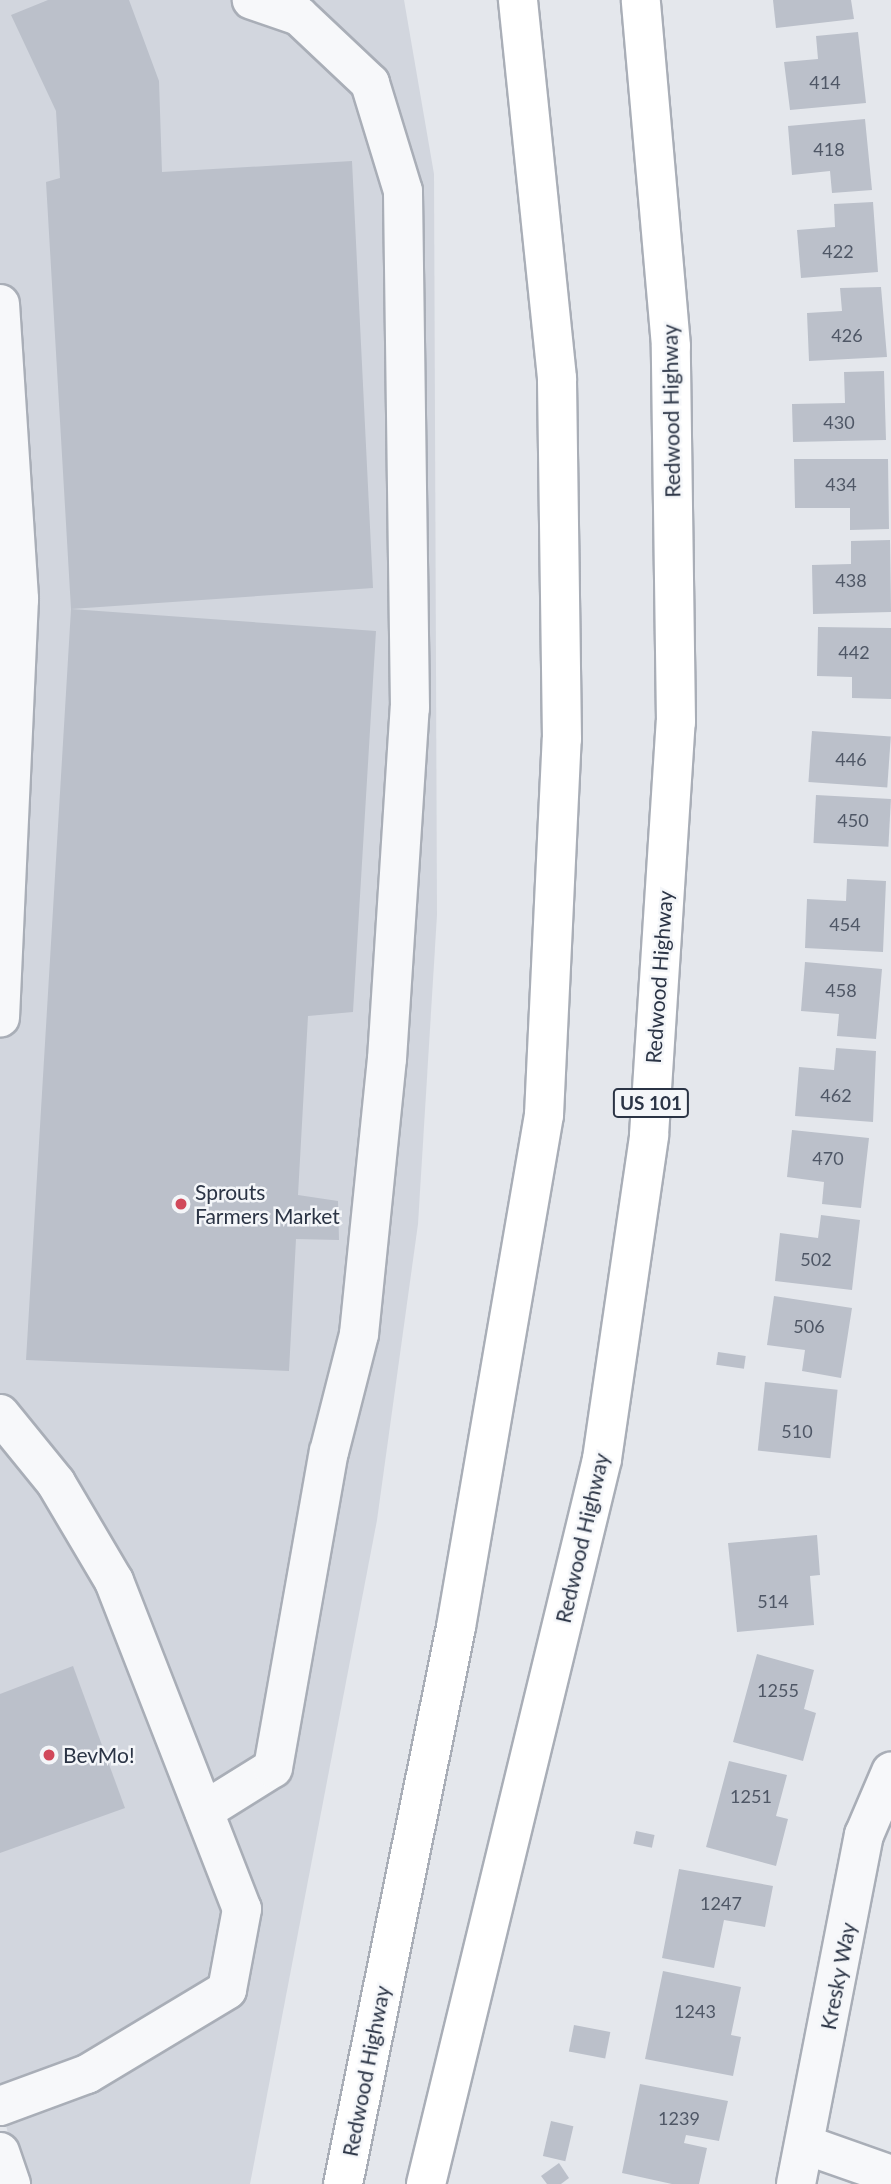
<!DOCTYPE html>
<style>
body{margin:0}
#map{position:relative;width:891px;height:2184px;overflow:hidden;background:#e4e7ec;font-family:Lato,sans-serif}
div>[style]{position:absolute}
.built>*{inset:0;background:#d2d6de}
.building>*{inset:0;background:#bbc0ca;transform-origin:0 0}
.roads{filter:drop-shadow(2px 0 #a9aeb7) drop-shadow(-2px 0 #a9aeb7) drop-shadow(0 2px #a9aeb7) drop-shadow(0 -2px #a9aeb7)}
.minor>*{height:38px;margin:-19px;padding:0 19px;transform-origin:19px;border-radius:19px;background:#f7f8fa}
.highway>*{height:38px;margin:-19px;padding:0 19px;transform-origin:19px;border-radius:19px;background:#fff}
.dots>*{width:19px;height:19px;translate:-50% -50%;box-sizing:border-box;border:4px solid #f4f6f9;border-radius:50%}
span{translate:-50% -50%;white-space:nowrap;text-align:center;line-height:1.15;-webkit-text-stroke:5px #f4f6f9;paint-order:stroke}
.number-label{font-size:18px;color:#4f5766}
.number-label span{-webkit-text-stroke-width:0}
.shield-label span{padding:2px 5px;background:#f4f6f9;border:2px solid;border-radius:5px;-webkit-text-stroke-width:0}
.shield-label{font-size:19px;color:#2b3445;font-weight:700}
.street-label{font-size:21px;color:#2b3445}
.poi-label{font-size:21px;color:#2b3445}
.left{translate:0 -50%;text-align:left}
</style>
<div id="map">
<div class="built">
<div style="clip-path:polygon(0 0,404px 0,434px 174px,437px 915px,418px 1224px,377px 1520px,250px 2184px,20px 2184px,0 2100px)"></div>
</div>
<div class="building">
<div style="clip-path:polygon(48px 0,129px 0,159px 81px,162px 172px,352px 161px,373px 588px,71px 609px,46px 182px,60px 178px,56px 111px,11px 15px)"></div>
<div style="clip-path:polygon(773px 0,851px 0,854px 19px,776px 28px)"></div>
<div style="clip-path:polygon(858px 32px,866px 103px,790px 110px,784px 62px,818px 59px,816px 36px)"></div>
<div style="clip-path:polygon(865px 119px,872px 190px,832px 193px,830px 171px,792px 175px,788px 126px)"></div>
<div style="clip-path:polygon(873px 202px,878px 272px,801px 278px,797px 230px,835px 227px,834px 204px)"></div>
<div style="clip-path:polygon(881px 287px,887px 357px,809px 361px,807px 313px,842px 311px,840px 288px)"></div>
<div style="clip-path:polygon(884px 371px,886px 440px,793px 442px,792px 404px,845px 403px,844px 372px)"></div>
<div style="clip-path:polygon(794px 459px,888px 459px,889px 529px,850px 530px,850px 508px,795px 508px)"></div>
<div style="clip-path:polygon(890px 540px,891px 612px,813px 614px,812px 565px,851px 564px,851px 541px)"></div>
<div style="clip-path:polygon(71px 609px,376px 631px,353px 1012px,308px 1016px,298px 1195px,338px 1201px,339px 1240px,296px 1239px,289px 1371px,26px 1360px)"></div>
<div style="clip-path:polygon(818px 627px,891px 628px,891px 699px,852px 698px,852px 677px,817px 676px)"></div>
<div style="left:812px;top:731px;width:79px;height:51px;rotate:4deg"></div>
<div style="left:816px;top:795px;width:75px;height:48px;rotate:3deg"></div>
<div style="clip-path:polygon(847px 879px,886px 881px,883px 952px,805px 948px,807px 899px,846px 901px)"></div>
<div style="clip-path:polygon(805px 962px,882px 969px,876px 1039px,837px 1036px,839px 1014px,801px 1011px)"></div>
<div style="clip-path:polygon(836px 1048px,876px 1051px,873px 1122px,795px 1116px,799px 1067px,834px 1070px)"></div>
<div style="clip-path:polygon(792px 1130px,869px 1138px,861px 1208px,822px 1204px,824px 1182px,787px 1177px)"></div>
<div style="clip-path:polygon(821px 1215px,860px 1220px,852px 1290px,775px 1281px,780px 1233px,818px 1238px)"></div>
<div style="clip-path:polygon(774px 1296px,852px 1308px,841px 1378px,802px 1371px,805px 1350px,767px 1345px)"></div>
<div style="left:718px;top:1352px;width:28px;height:13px;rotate:8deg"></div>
<div style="left:765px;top:1382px;width:73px;height:69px;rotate:6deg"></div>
<div style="clip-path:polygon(817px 1535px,820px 1575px,810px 1576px,814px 1625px,737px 1632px,728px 1543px)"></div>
<div style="clip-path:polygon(757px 1654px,814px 1670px,804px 1709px,816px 1713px,803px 1761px,733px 1742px)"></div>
<div style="clip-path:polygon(73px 1666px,125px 1808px,0 1853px,0 1694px)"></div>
<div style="clip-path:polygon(729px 1761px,787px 1775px,776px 1816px,788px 1819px,776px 1866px,706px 1847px)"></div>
<div style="left:636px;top:1831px;width:19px;height:13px;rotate:12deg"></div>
<div style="clip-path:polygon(679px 1869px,773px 1886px,765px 1927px,724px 1920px,714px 1968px,662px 1958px)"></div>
<div style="clip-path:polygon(663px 1971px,741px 1987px,731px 2035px,741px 2037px,733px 2076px,645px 2059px)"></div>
<div style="left:574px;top:2025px;width:37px;height:27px;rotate:11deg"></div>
<div style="clip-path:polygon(640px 2084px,728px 2101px,719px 2141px,686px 2135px,684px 2143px,707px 2148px,699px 2184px,672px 2184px,622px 2173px)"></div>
<div style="left:551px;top:2121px;width:23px;height:36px;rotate:13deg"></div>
<div style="clip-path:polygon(559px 2163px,569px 2178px,561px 2184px,547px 2184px,541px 2176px)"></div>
</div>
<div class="roads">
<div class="minor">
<div style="left:0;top:304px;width:296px;rotate:86.3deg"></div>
<div style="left:19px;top:599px;width:419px;rotate:92.6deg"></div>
<div style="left:0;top:1414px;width:89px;rotate:50.9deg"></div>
<div style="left:56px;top:1483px;width:114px;rotate:59.4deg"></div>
<div style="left:114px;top:1581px;width:352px;rotate:68.7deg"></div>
<div style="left:242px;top:1909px;width:82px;rotate:100.5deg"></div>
<div style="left:227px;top:1990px;width:163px;rotate:149deg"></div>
<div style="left:87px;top:2074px;width:93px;rotate:159.8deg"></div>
<div style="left:204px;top:1811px;width:81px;rotate:-31.9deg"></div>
<div style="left:273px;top:1768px;width:321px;rotate:-80deg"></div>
<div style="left:329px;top:1452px;width:122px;rotate:-75.7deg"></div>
<div style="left:359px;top:1334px;width:276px;rotate:-84.2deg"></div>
<div style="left:387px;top:1059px;width:352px;rotate:-86.3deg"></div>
<div style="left:410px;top:708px;width:517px;rotate:-90.78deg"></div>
<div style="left:403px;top:191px;width:113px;rotate:-107deg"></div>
<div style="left:370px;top:83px;width:98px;rotate:-136.7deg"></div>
<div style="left:299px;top:16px;width:50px;rotate:-161.2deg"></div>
<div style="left:806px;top:2145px;width:90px;rotate:19.4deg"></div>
<div style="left:0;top:2152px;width:34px;rotate:71deg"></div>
<div style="left:796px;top:2184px;width:356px;rotate:-79deg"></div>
<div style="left:864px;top:1835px;width:69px;rotate:-66.8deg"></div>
</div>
<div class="highway">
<div style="left:343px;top:2184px;width:568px;rotate:-78.53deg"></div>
<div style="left:456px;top:1627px;width:520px;rotate:-80.25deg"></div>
<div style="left:544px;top:1115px;width:376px;rotate:-87.3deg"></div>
<div style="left:562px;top:739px;width:361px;rotate:-90.8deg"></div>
<div style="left:557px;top:378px;width:380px;rotate:-95.9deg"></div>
<div style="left:426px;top:2184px;width:746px;rotate:-76.35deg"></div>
<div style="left:602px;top:1459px;width:327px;rotate:-81.7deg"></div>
<div style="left:649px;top:1135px;width:414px;rotate:-86.3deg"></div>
<div style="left:676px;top:722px;width:376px;rotate:-90.8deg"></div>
<div style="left:671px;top:346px;width:347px;rotate:-95deg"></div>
</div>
</div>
<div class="dots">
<div style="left:181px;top:1204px;background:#d1495b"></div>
<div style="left:49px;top:1755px;background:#d1495b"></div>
</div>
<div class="number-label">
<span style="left:825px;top:82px">414</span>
<span style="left:829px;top:149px">418</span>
<span style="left:838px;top:251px">422</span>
<span style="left:847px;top:335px">426</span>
<span style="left:839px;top:422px">430</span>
<span style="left:841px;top:484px">434</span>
<span style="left:851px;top:580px">438</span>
<span style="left:854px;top:652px">442</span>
<span style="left:851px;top:759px">446</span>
<span style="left:853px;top:820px">450</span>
<span style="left:845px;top:924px">454</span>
<span style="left:841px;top:990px">458</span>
<span style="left:836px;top:1095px">462</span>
<span style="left:828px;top:1158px">470</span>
<span style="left:816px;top:1259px">502</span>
<span style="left:809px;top:1326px">506</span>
<span style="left:797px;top:1431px">510</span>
<span style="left:773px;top:1601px">514</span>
<span style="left:778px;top:1690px">1255</span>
<span style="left:751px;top:1796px">1251</span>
<span style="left:721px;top:1903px">1247</span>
<span style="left:695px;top:2011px">1243</span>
<span style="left:679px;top:2118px">1239</span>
</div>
<div class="shield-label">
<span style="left:651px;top:1103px">US 101</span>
</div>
<div class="street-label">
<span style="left:671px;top:411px;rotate:-91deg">Redwood Highway</span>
<span style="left:659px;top:977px;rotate:-86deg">Redwood Highway</span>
<span style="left:582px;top:1538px;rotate:-77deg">Redwood Highway</span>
<span style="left:838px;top:1976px;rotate:-79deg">Kresky Way</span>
<span style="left:366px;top:2071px;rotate:-79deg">Redwood Highway</span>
</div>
<div class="poi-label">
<span class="left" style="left:195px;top:1204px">Sprouts<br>Farmers Market</span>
<span class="left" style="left:63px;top:1755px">BevMo!</span>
</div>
</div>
